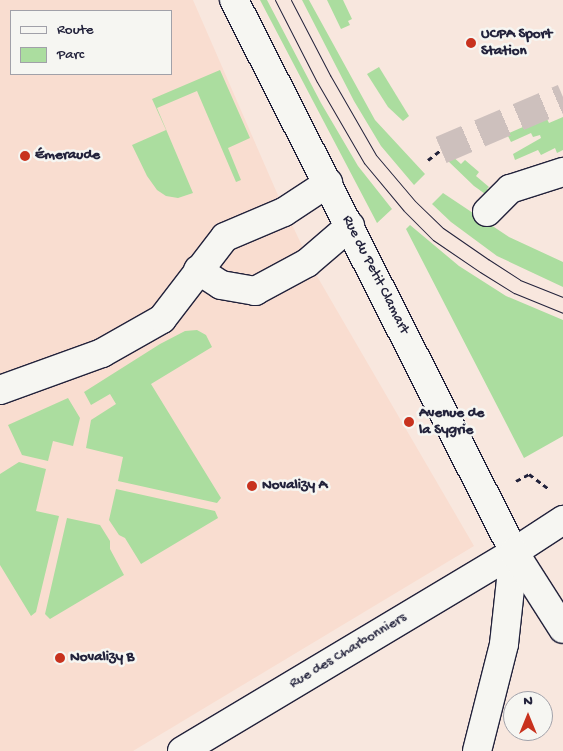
<!DOCTYPE html>
<meta charset="utf-8">
<style>
body{margin:0}
#map{position:relative;width:563px;height:751px;overflow:hidden;background:#f8e7de;font-family:"Gochi Hand",sans-serif}
div>[style]{position:absolute}
.built>*{inset:0;background:#f9ddd0}
.green>*{inset:0;background:#abdd9f}
.minor-tunnel>*{height:28px;margin-top:-14px;transform-origin:0;background:repeating-linear-gradient(90deg,#cdc0bd 0 28px,transparent 0 42px)}
.path>*{height:3px;margin-top:-1.5px;transform-origin:0;background:repeating-linear-gradient(90deg,#22223b 0 5px,transparent 0 9px)}
.roads{filter:drop-shadow(1px 0 #22223b) drop-shadow(-1px 0 #22223b) drop-shadow(0 1px #22223b) drop-shadow(0 -1px #22223b)}
.minor>*{height:28px;margin:-14px;padding:0 14px;transform-origin:14px;border-radius:14px;background:#f6f6f2}
.major>*{height:28px;margin:-14px;padding:0 14px;transform-origin:14px;border-radius:14px;background:#f6f6f2}
.tram>*{height:1px;margin:-0.5px;padding:0 0.5px;transform-origin:0.5px;border-radius:0.5px;background:#22223b}
.dots>*{width:14px;height:14px;translate:-50% -50%;box-sizing:border-box;border:2px solid #f6f6f2;border-radius:50%}
span{translate:-50% -50%;white-space:nowrap;text-align:center;line-height:1.15;-webkit-text-stroke:5px #f6f6f2;paint-order:stroke}
.poi-label{font-size:15px;color:#22223b;font-weight:700}
.left{translate:0 -50%;text-align:left}
.street-label{font-size:15px;color:#22223b}
.legend{position:absolute;left:10px;top:10px;width:162px;height:65px;box-sizing:border-box;background:#f6f6f2;border:1px solid #a1a1a9;margin:0;padding:6px 9px;list-style:none;font-size:15px;color:#22223b}
.legend li{display:flex;align-items:center;gap:10px;height:25px}
.legend b{width:25px;border:1px solid #a1a1a9}
.north{position:absolute;left:503px;top:691px;width:50px;height:50px;box-sizing:border-box;background:#f6f6f2;border:1px solid #a1a1a9;border-radius:50%;rotate:0deg;font-size:14px;font-weight:700;line-height:20px;text-align:center;color:#22223b}
.north::after{content:'';display:block;margin:auto;width:18px;height:22px;background:#c8321e;clip-path:polygon(50% 0,100% 100%,50% 72%,0 100%)}
</style>
<div id="map">
<div class="built">
<div style="clip-path:polygon(evenodd,0 0,193px 0,277px 193px,314px 271px,474px 546px,133px 751px,0 751px,0 0,11px 11px,171px 11px,171px 74px,11px 74px,11px 11px)"></div>
</div>
<div class="green">
<div style="clip-path:polygon(260px 0,267px 0,321px 103px,358px 166px,392px 209px,377px 223px)"></div>
<div style="clip-path:polygon(302px 0,309px 0,375px 120px,425px 174px,414px 185px,381px 146px,354px 101px)"></div>
<div style="clip-path:polygon(327px 0,343px 0,352px 19px,348px 21px,350px 25px,341px 29px)"></div>
<div style="clip-path:polygon(379px 67px,409px 116px,403px 121px,388px 107px,367px 74px)"></div>
<div style="clip-path:polygon(220px 70px,250px 138px,228px 148px,241px 180px,236px 182px,197px 91px,157px 108px,193px 193px,178px 198px,166px 196px,157px 190px,147px 176px,132px 145px,166px 130px,152px 99px)"></div>
<div style="clip-path:polygon(546px 117px,549px 123px,563px 117px,563px 150px,557px 153px,555px 148px,541px 155px,538px 150px,515px 160px,513px 154px,541px 138px,540px 135px,533px 137px,531px 133px,511px 142px,507px 134px)"></div>
<div style="clip-path:polygon(451px 155px,461px 164px,465px 160px,479px 172px,476px 176px,489px 187px,487px 189px,492px 192px,488px 196px,474px 186px,447px 160px)"></div>
<div style="clip-path:polygon(443px 193px,509px 237px,563px 262px,563px 287px,497px 256px,451px 222px,432px 204px)"></div>
<div style="clip-path:polygon(410px 225px,459px 266px,506px 296px,563px 320px,563px 436px,524px 458px,406px 229px)"></div>
<div style="clip-path:polygon(197px 330px,206px 335px,212px 347px,151px 384px,221px 498px,217px 503px,118px 481px,123px 457px,86px 448px,91px 420px,116px 404px,110px 394px,91px 405px,84px 392px,160px 344px,185px 331px)"></div>
<div style="clip-path:polygon(68px 398px,80px 418px,73px 446px,53px 441px,48px 461px,22px 455px,8px 425px)"></div>
<div style="clip-path:polygon(19px 462px,46px 469px,36px 511px,59px 516px,36px 612px,31px 616px,0 565px,0 474px)"></div>
<div style="clip-path:polygon(116px 489px,215px 511px,218px 518px,141px 564px,125px 538px,119px 535px,109px 520px)"></div>
<div style="clip-path:polygon(67px 518px,100px 525px,110px 541px,110px 549px,124px 575px,50px 619px,45px 614px)"></div>
</div>
<div class="minor-tunnel">
<div style="left:441px;top:150px;width:133px;rotate:-23.1deg"></div>
</div>
<div class="path">
<div style="left:428px;top:160px;width:16px;rotate:-38deg"></div>
<div style="left:516px;top:481px;width:15px;rotate:-28deg"></div>
<div style="left:529px;top:474px;width:26px;rotate:37deg"></div>
</div>
<div class="roads">
<div class="minor">
<div style="left:487px;top:212px;width:33px;rotate:-45deg"></div>
<div style="left:510px;top:189px;width:56px;rotate:-17.8deg"></div>
<div style="left:198px;top:270px;width:27px;rotate:33deg"></div>
<div style="left:221px;top:285px;width:35px;rotate:10deg"></div>
<div style="left:255px;top:291px;width:59px;rotate:-28.3deg"></div>
<div style="left:307px;top:263px;width:57px;rotate:-40.7deg"></div>
<div style="left:0;top:390px;width:109px;rotate:-19.9deg"></div>
<div style="left:102px;top:353px;width:69px;rotate:-29.5deg"></div>
<div style="left:162px;top:319px;width:103px;rotate:-52.5deg"></div>
<div style="left:225px;top:237px;width:64px;rotate:-23deg"></div>
<div style="left:284px;top:212px;width:53px;rotate:-33.4deg"></div>
<div style="left:182px;top:751px;width:387px;rotate:-30.9deg"></div>
<div style="left:514px;top:552px;width:59px;rotate:-33.1deg"></div>
<div style="left:477px;top:751px;width:110px;rotate:-75.8deg"></div>
<div style="left:504px;top:644px;width:93px;rotate:-83.8deg"></div>
</div>
<div class="major">
<div style="left:234px;top:0;width:619px;rotate:63.1deg"></div>
<div style="left:514px;top:552px;width:91px;rotate:57.5deg"></div>
</div>
</div>
<div class="tram">
<div style="left:275px;top:0;width:92px;rotate:62.9deg"></div>
<div style="left:317px;top:82px;width:94px;rotate:59.9deg"></div>
<div style="left:364px;top:163px;width:62px;rotate:50.2deg"></div>
<div style="left:404px;top:211px;width:41px;rotate:45deg"></div>
<div style="left:433px;top:240px;width:57px;rotate:34.2deg"></div>
<div style="left:480px;top:272px;width:40px;rotate:32deg"></div>
<div style="left:514px;top:293px;width:53px;rotate:22.2deg"></div>
<div style="left:291px;top:0;width:85px;rotate:62.5deg"></div>
<div style="left:330px;top:75px;width:92px;rotate:60.1deg"></div>
<div style="left:376px;top:155px;width:60px;rotate:49.7deg"></div>
<div style="left:415px;top:201px;width:39px;rotate:44deg"></div>
<div style="left:443px;top:228px;width:55px;rotate:34.6deg"></div>
<div style="left:488px;top:259px;width:38px;rotate:33deg"></div>
<div style="left:520px;top:280px;width:46px;rotate:21.6deg"></div>
</div>
<div class="dots">
<div style="left:471px;top:43px;background:#c8321e"></div>
<div style="left:25px;top:156px;background:#c8321e"></div>
<div style="left:409px;top:422px;background:#c8321e"></div>
<div style="left:252px;top:486px;background:#c8321e"></div>
<div style="left:60px;top:658px;background:#c8321e"></div>
</div>
<div class="poi-label">
<span class="left" style="left:481px;top:43px">UCPA Sport<br>Station</span>
<span class="left" style="left:35px;top:156px">Émeraude</span>
<span class="left" style="left:419px;top:422px">Avenue de<br>la Sygrie</span>
<span class="left" style="left:262px;top:486px">Novalizy A</span>
<span class="left" style="left:70px;top:658px">Novalizy B</span>
</div>
<div class="street-label">
<span style="left:375px;top:275px;rotate:63deg">Rue du Petit Clamart</span>
<span style="left:348px;top:651px;rotate:-31deg">Rue des Charbonniers</span>
</div>
<ul class="legend">
<li><b style="height:6px;background:#f6f6f2"></b>Route</li>
<li><b style="height:14px;background:#abdd9f"></b>Parc</li>
</ul>
<div class="north">N</div>
</div>
